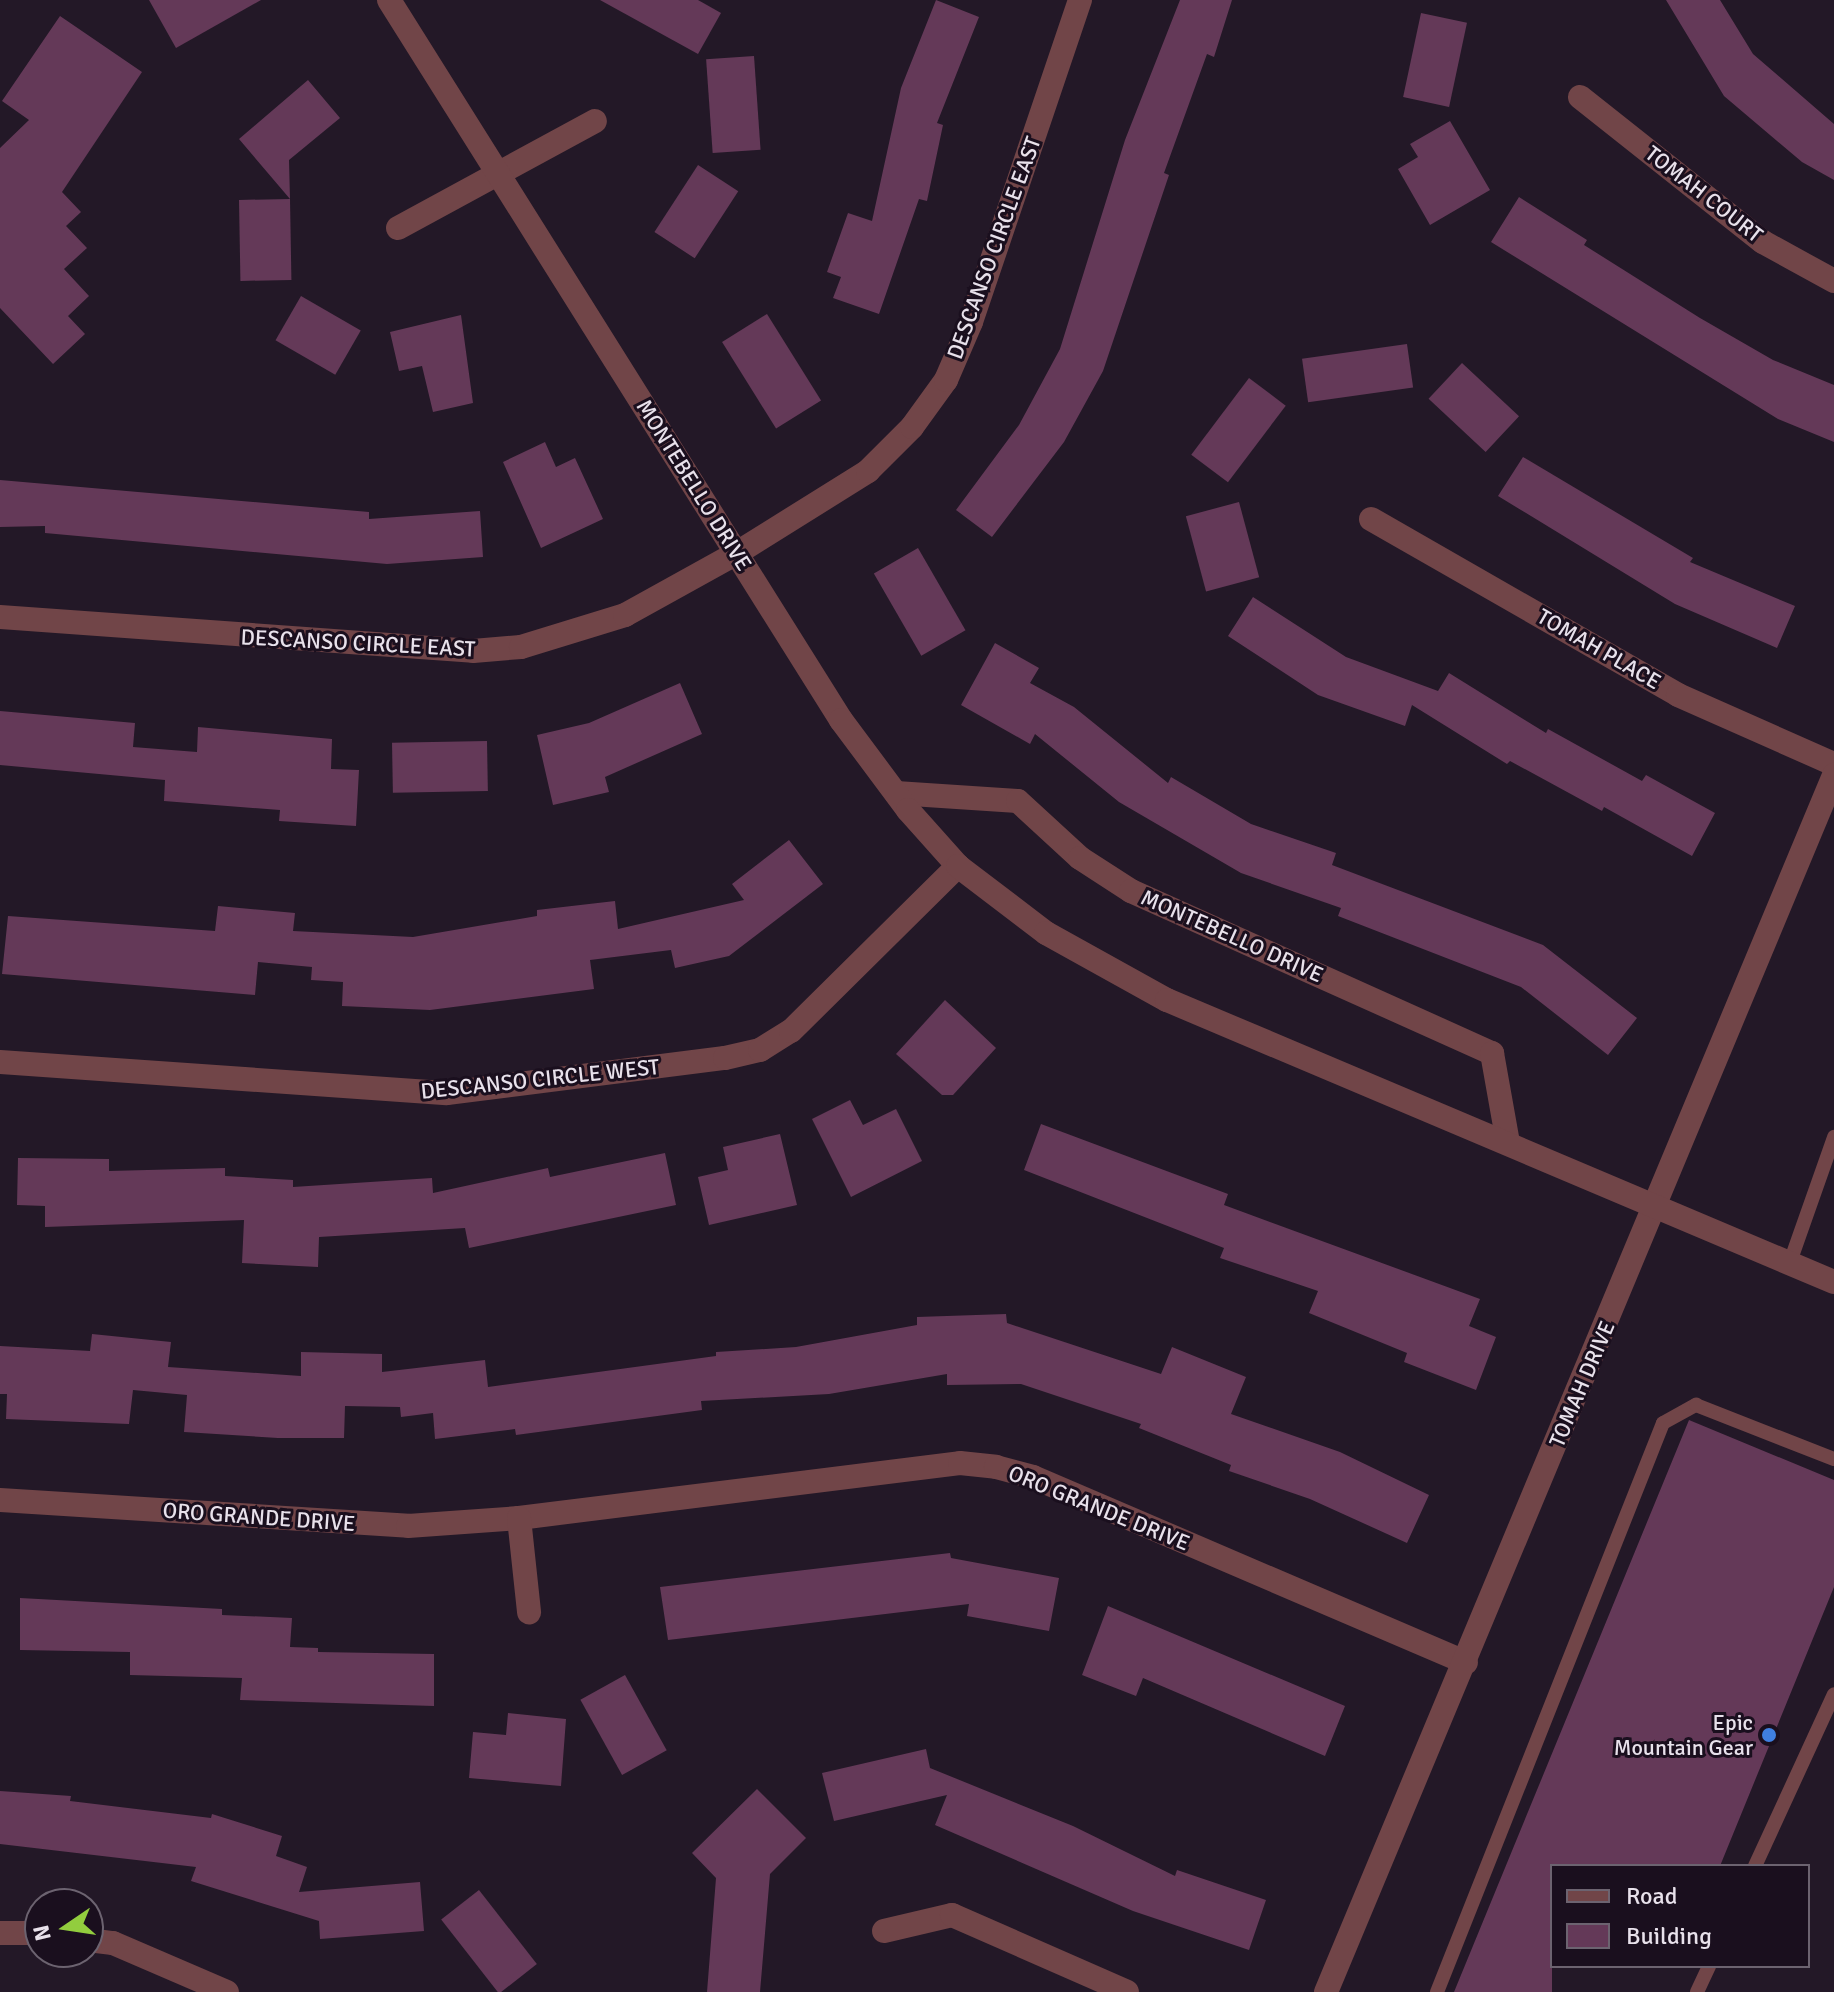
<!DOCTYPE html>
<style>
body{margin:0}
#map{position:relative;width:1834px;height:1992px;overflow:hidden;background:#231827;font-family:Signika,sans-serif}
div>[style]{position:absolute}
.building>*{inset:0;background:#643958;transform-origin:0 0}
.service>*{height:14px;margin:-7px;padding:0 7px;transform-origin:7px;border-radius:7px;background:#714548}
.minor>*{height:24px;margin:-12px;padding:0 12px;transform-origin:12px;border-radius:12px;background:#714548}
.tertiary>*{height:24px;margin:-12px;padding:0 12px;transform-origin:12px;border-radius:12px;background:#714548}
.dots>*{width:22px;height:22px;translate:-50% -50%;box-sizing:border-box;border:4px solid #1a0f1e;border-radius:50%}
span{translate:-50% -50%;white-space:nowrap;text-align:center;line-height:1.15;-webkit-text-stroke:6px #1a0f1e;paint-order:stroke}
.street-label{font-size:22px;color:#e8e1eb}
.poi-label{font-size:22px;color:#e8e1eb}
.right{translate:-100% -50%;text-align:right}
.legend{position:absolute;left:1550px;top:1864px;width:260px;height:104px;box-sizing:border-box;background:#1a0f1e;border:2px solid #6c6370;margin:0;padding:10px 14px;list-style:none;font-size:24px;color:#e8e1eb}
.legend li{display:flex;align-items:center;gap:16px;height:40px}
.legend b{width:40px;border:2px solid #6c6370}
.north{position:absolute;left:24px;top:1888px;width:80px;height:80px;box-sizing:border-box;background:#1a0f1e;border:2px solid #6c6370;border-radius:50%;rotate:257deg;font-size:22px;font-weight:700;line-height:32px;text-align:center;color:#e8e1eb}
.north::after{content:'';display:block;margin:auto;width:28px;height:36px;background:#92cd3e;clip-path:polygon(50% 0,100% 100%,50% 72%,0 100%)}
</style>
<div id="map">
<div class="building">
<div style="clip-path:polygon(149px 0,261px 0,176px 48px)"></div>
<div style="clip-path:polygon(600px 0,698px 0,721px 13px,698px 54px)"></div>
<div style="clip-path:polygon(936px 0,979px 17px,937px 123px,943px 125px,927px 201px,919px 199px,879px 314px,833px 298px,841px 277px,827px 272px,848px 213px,872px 221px,901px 88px)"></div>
<div style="clip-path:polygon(1180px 0,1232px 0,1214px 57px,1207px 54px,1164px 173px,1169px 175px,1103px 371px,1064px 442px,992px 537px,956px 510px,1019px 425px,1060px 349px,1125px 140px)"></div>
<div style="clip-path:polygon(1666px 0,1720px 0,1753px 54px,1834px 124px,1834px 180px,1802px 162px,1724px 96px)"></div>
<div style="left:1421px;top:13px;width:47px;height:86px;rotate:12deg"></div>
<div style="clip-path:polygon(60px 16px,142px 72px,62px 192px,81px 212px,66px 226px,87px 248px,64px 269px,89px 296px,68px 316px,85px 334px,53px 364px,0 308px,0 148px,29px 120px,2px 101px)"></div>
<div style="left:754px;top:56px;width:94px;height:48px;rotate:86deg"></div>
<div style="clip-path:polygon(308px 80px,340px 118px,289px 160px,290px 199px,239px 139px)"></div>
<div style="clip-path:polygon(1450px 121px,1490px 190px,1430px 225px,1398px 169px,1418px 157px,1410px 144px)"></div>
<div style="left:698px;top:165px;width:48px;height:80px;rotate:33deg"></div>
<div style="clip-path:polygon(1519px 197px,1587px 240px,1584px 245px,1700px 318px,1773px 360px,1834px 385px,1834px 442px,1778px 419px,1491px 242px)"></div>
<div style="left:290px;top:199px;width:81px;height:51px;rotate:89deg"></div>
<div style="left:301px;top:296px;width:69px;height:51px;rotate:30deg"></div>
<div style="left:767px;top:314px;width:102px;height:53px;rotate:58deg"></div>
<div style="clip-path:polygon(461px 315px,473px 403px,433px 412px,422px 366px,399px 371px,390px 332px)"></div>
<div style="left:1407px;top:344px;width:44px;height:106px;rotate:82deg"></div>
<div style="left:1462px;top:363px;width:78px;height:49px;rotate:43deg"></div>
<div style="left:1249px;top:378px;width:46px;height:96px;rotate:37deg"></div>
<div style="clip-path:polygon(545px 442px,556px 467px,575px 458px,603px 519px,541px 548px,503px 462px)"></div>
<div style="clip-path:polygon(1523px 457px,1693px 558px,1690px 562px,1795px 606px,1777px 648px,1675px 604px,1498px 496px)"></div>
<div style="clip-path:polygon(0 480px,369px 512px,369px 519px,480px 511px,483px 557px,387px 564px,45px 533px,45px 526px,0 527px)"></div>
<div style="left:1239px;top:502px;width:78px;height:55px;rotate:75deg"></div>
<div style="left:918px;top:548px;width:95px;height:51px;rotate:60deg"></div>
<div style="clip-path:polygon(1253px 597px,1346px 657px,1438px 691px,1449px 673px,1546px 733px,1548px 729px,1642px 781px,1646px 775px,1715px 813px,1692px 856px,1604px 807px,1602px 811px,1510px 761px,1507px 764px,1412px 705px,1405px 726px,1318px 695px,1228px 636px)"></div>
<div style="clip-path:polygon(995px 643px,1039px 668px,1030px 683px,1074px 707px,1168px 783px,1171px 777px,1251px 824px,1336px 853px,1332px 865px,1543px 945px,1637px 1018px,1608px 1055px,1521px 987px,1338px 916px,1341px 908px,1241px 873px,1119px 802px,1035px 734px,1030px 744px,961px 705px)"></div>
<div style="clip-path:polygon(680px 683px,702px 734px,605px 777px,609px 792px,553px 805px,537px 735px,589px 723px)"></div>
<div style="clip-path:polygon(0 711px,135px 723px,133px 747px,197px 752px,198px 727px,332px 739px,331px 769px,359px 770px,356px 826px,279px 821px,280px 810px,164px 801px,165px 780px,0 765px)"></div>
<div style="left:487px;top:741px;width:50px;height:95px;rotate:89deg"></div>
<div style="clip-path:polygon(789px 840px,823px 884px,729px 956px,675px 968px,671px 950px,590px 960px,594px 989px,430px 1010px,342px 1006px,343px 982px,311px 980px,312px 967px,258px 962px,255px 995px,2px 974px,8px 916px,215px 931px,218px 906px,295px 913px,293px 931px,413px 937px,537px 916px,537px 910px,615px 901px,618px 929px,744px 900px,732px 884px)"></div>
<div style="clip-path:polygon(945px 1000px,996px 1048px,953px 1095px,942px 1095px,896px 1054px)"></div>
<div style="clip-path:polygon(850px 1100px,863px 1125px,896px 1109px,922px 1161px,851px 1197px,812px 1119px)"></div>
<div style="clip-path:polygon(1041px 1124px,1228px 1194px,1224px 1205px,1480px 1299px,1469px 1326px,1496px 1337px,1476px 1390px,1404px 1362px,1407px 1353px,1309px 1313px,1318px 1291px,1220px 1258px,1224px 1248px,1024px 1170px)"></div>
<div style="clip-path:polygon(780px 1134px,797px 1205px,709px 1225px,698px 1177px,728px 1170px,723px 1147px)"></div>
<div style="clip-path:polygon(665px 1153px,676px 1205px,469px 1248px,465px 1228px,319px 1237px,318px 1267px,242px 1263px,244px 1220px,45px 1227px,45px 1206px,17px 1205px,18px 1158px,109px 1159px,109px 1171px,225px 1168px,225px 1176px,293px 1180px,293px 1187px,432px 1178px,433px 1193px,548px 1168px,550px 1177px)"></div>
<div style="clip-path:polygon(1006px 1314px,1007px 1323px,1161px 1374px,1172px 1347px,1246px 1377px,1231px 1414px,1340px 1452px,1429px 1495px,1407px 1543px,1310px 1499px,1229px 1471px,1231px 1465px,1139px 1428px,1141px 1424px,1021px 1384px,947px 1385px,947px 1374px,829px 1394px,701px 1401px,702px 1410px,516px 1435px,515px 1429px,435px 1439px,433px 1413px,401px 1417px,400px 1407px,345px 1406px,344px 1438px,278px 1438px,184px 1432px,187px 1395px,133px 1390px,129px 1424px,6px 1419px,7px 1394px,0 1394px,0 1346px,90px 1351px,92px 1334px,171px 1342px,168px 1367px,301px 1376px,301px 1352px,382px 1354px,382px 1372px,485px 1360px,488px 1387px,716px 1356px,716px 1352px,796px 1347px,917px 1325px,917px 1317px)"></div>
<div style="clip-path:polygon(1689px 1420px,1834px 1480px,1834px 1587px,1720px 1866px,1552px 1866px,1552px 1992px,1454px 1992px)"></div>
<div style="clip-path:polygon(950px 1553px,951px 1558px,1059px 1578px,1049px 1631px,967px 1616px,969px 1604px,668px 1640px,660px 1587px)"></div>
<div style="clip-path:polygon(20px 1598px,222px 1609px,222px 1615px,292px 1618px,290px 1647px,318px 1648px,318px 1652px,434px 1654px,434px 1706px,240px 1700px,242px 1678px,130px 1675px,130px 1652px,20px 1650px)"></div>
<div style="clip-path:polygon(1108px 1606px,1345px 1706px,1325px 1756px,1143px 1678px,1136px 1696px,1082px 1675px)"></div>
<div style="left:625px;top:1675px;width:86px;height:51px;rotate:61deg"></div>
<div style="clip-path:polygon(508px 1713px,566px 1719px,561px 1786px,469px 1778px,473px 1732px,506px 1735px)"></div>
<div style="clip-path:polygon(926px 1749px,930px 1768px,1073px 1826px,1175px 1876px,1177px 1870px,1266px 1900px,1249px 1950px,1133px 1911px,935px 1825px,947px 1795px,834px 1821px,822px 1773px)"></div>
<div style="clip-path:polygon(757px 1789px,806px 1838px,770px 1874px,760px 1992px,707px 1992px,716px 1878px,692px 1853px)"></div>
<div style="clip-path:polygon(0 1791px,71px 1796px,70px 1801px,211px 1818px,212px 1814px,282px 1836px,276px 1856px,307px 1867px,299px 1892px,420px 1882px,424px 1931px,320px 1939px,319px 1921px,191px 1881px,196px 1867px,0 1844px)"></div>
<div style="left:479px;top:1890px;width:94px;height:48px;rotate:52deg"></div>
</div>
<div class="service">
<div style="left:1789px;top:1265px;width:136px;rotate:-70.6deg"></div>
<div style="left:1755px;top:1866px;width:189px;rotate:-65.3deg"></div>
<div style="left:1437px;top:1992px;width:612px;rotate:-68.34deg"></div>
<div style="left:1663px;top:1423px;width:38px;rotate:-29deg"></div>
<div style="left:1696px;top:1405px;width:148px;rotate:21.4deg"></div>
<div style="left:1697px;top:1992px;width:29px;rotate:-65deg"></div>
</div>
<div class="minor">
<div style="left:1580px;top:97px;width:233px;rotate:38.4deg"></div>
<div style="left:1763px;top:242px;width:81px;rotate:28.8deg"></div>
<div style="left:398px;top:228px;width:224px;rotate:-28.5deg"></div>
<div style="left:1371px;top:519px;width:354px;rotate:29.8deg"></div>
<div style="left:1678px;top:695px;width:171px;rotate:23.9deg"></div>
<div style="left:0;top:617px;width:474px;rotate:4.1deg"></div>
<div style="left:473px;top:651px;width:48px;rotate:-4.8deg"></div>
<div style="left:521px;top:647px;width:109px;rotate:-17.1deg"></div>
<div style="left:625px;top:615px;width:128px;rotate:-29deg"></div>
<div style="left:737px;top:553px;width:155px;rotate:-32deg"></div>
<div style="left:868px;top:471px;width:62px;rotate:-45deg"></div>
<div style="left:912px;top:427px;width:58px;rotate:-54.1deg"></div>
<div style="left:946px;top:380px;width:63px;rotate:-66.7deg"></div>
<div style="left:971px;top:322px;width:340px;rotate:-71.3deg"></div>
<div style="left:896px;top:793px;width:122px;rotate:3.8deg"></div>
<div style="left:1018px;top:801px;width:84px;rotate:42.6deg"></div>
<div style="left:1080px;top:858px;width:61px;rotate:32.9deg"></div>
<div style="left:1131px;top:891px;width:396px;rotate:24.2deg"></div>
<div style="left:1492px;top:1053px;width:91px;rotate:79.9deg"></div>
<div style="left:0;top:1062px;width:448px;rotate:4deg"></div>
<div style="left:447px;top:1093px;width:280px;rotate:-7.2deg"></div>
<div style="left:725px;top:1058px;width:36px;rotate:-13deg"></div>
<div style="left:760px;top:1050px;width:36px;rotate:-32deg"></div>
<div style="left:791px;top:1031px;width:235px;rotate:-44.7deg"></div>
<div style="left:0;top:1500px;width:409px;rotate:3.6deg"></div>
<div style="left:408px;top:1526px;width:111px;rotate:-4.1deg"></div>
<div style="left:519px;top:1518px;width:444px;rotate:-7.1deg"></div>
<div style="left:960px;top:1463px;width:36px;rotate:6deg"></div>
<div style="left:996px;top:1467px;width:38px;rotate:15deg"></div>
<div style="left:1033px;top:1477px;width:471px;rotate:23.2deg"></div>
<div style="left:519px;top:1518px;width:95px;rotate:83.9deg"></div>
<div style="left:884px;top:1931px;width:70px;rotate:-13.2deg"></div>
<div style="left:952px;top:1915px;width:191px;rotate:23.7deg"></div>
<div style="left:0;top:1933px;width:40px"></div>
<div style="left:88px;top:1940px;width:25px;rotate:7deg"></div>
<div style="left:113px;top:1943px;width:124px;rotate:23.3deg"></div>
<div style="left:1326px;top:1992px;width:1319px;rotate:-67.34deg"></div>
</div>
<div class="tertiary">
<div style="left:389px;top:0;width:850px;rotate:57.88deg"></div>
<div style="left:841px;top:720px;width:112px;rotate:53.3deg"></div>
<div style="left:908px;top:810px;width:75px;rotate:48.2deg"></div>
<div style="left:958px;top:866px;width:111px;rotate:37.3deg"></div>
<div style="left:1046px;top:933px;width:138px;rotate:29deg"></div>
<div style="left:1167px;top:1000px;width:724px;rotate:22.92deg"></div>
</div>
<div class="dots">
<div style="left:1769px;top:1735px;background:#3f7fe0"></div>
</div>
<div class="street-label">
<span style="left:1704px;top:194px;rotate:38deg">TOMAH COURT</span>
<span style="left:994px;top:248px;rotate:-70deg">DESCANSO CIRCLE EAST</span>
<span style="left:694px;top:485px;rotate:58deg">MONTEBELLO DRIVE</span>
<span style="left:358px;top:643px;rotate:3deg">DESCANSO CIRCLE EAST</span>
<span style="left:1599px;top:649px;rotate:30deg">TOMAH PLACE</span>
<span style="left:1232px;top:936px;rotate:24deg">MONTEBELLO DRIVE</span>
<span style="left:540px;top:1079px;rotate:-6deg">DESCANSO CIRCLE WEST</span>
<span style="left:1582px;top:1384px;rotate:-67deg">TOMAH DRIVE</span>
<span style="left:1099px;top:1508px;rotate:22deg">ORO GRANDE DRIVE</span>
<span style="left:259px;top:1517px;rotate:4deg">ORO GRANDE DRIVE</span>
</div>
<div class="poi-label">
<span class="right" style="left:1753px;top:1735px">Epic<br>Mountain Gear</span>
</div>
<ul class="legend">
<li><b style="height:10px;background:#714548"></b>Road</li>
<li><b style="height:22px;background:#643958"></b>Building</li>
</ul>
<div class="north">N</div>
</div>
